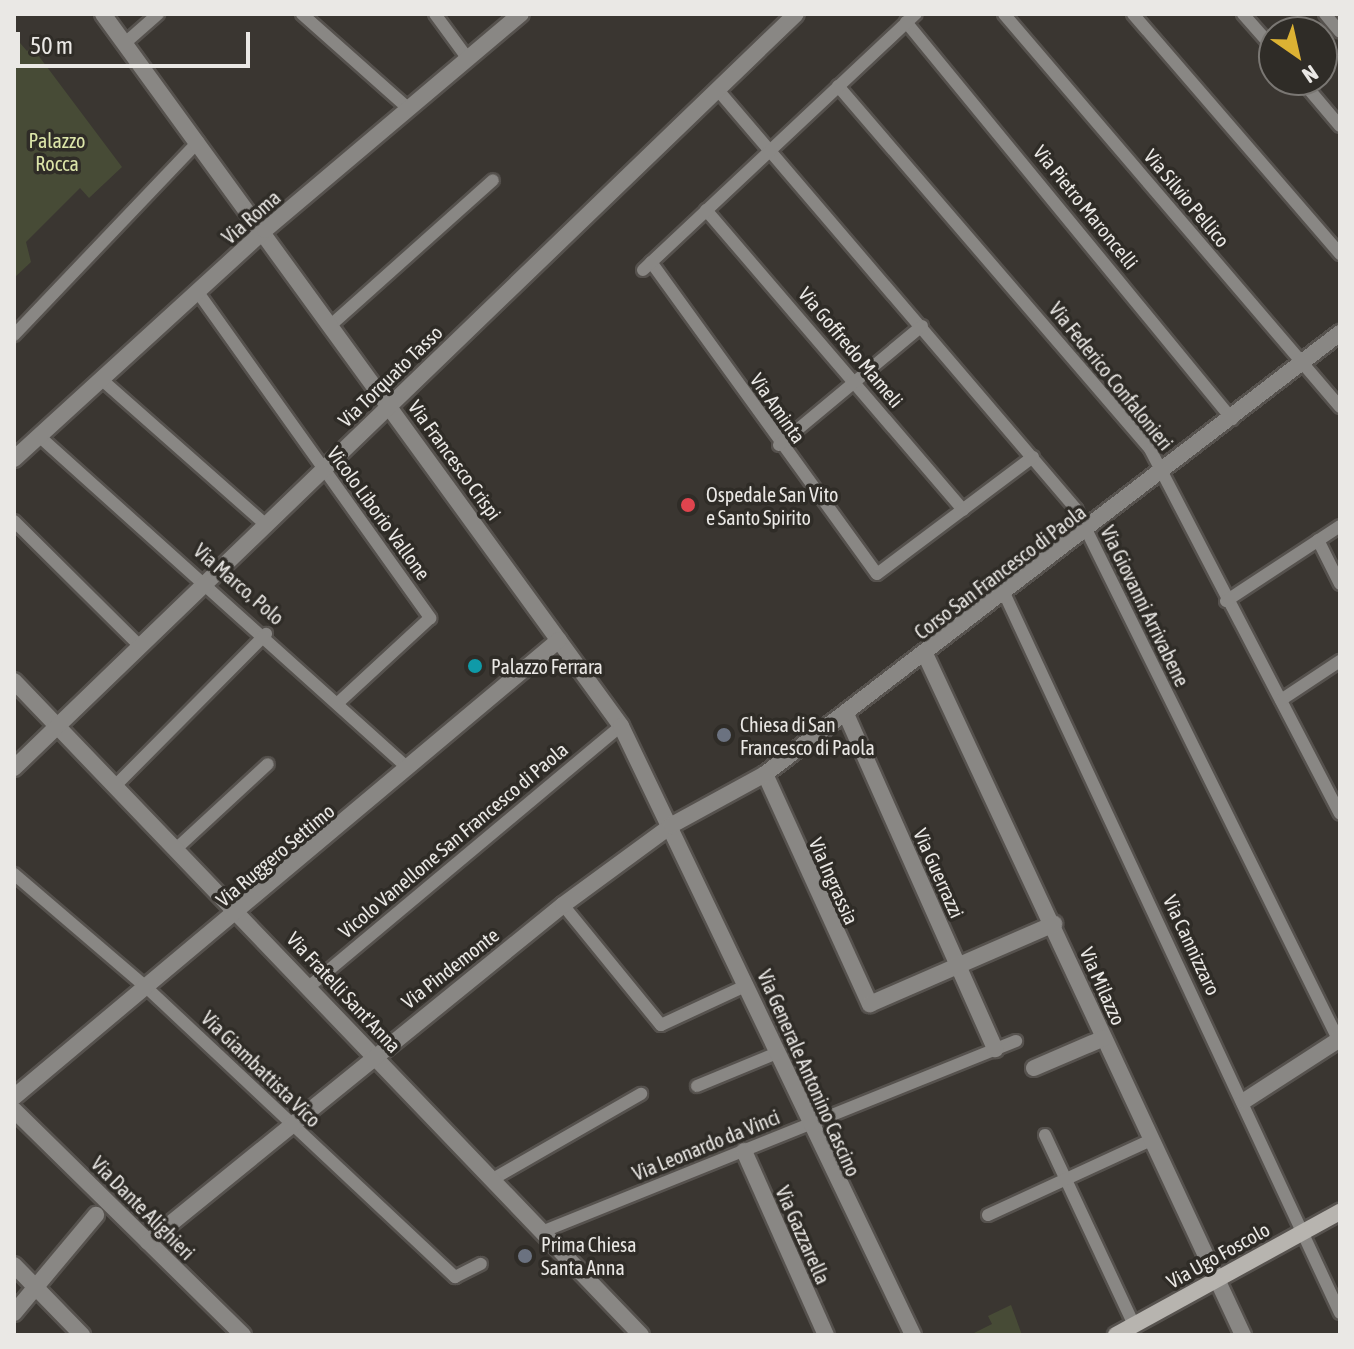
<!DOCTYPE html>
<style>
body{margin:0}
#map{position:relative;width:1354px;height:1349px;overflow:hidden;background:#3a3631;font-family:"Asap Condensed",sans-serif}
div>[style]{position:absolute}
.green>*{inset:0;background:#474b36}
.roads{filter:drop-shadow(2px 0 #56524e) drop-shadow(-2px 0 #56524e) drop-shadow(0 2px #56524e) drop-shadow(0 -2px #56524e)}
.lane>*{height:12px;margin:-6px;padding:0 6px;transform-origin:6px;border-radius:6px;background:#898784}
.street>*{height:16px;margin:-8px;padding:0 8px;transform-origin:8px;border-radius:8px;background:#898784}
.secondary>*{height:16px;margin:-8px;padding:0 8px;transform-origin:8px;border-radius:8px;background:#b7b4af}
.dots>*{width:22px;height:22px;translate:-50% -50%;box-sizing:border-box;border:4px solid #2f2c27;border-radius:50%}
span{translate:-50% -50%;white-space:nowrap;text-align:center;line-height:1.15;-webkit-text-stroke:7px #2f2c27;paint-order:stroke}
.park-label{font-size:20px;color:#dce5a9}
.street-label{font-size:20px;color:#eae8e5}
.poi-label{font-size:20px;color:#eae8e5}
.left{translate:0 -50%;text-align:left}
.frame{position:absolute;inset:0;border:16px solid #eae8e5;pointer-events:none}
.north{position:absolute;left:1258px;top:16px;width:80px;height:80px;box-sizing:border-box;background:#2f2c27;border:2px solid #7a7773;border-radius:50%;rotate:146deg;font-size:22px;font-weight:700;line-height:32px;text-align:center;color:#eae8e5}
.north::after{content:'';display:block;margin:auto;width:28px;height:36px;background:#dcb233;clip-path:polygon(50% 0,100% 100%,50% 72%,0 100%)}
.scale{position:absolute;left:16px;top:32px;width:234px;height:36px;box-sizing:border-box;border:4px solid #eae8e5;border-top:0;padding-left:10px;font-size:24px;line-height:28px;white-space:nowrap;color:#eae8e5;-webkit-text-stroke:6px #2f2c27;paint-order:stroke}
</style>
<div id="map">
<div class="green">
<div style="clip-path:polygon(14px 36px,27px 51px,32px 47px,122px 167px,89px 198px,80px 188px,26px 242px,31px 262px,14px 278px)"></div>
<div style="clip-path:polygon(1011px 1305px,1022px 1335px,970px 1335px,992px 1324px,988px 1316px)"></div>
</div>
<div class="roads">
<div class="lane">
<div style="left:302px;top:14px;width:143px;rotate:41.6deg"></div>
<div style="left:435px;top:14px;width:56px;rotate:53.7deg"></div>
<div style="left:1004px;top:14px;width:517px;rotate:49.47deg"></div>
<div style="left:1133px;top:14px;width:317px;rotate:49.2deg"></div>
<div style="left:1243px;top:14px;width:47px;rotate:48.5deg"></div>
<div style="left:1325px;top:14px;width:23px;rotate:50deg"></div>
<div style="left:906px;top:22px;width:514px;rotate:50.61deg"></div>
<div style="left:125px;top:43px;width:44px;rotate:-41.3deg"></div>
<div style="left:1301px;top:80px;width:60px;rotate:49.7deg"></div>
<div style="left:838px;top:86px;width:479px;rotate:49.3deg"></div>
<div style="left:1150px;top:449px;width:411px;rotate:62.5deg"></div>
<div style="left:717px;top:89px;width:553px;rotate:49.48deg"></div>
<div style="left:1076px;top:509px;width:596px;rotate:63.69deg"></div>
<div style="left:706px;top:210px;width:395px;rotate:49.4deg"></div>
<div style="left:651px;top:262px;width:385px;rotate:54.1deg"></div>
<div style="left:877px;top:574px;width:195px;rotate:-36.9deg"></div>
<div style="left:643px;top:270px;width:374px;rotate:-43.2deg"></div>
<div style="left:197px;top:291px;width:402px;rotate:54.5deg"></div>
<div style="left:430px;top:618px;width:124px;rotate:137.3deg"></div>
<div style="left:331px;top:325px;width:217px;rotate:-41.8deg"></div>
<div style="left:14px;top:335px;width:267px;rotate:-46.4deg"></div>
<div style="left:101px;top:379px;width:219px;rotate:41.5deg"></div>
<div style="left:39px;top:436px;width:496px;rotate:42deg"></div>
<div style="left:779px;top:445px;width:186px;rotate:-39.8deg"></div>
<div style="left:14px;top:521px;width:177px;rotate:44.8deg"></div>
<div style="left:1318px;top:540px;width:49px;rotate:63.4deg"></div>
<div style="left:1005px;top:595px;width:792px;rotate:64.99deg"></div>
<div style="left:1226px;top:601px;width:136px;rotate:-33.3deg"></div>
<div style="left:1281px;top:700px;width:71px;rotate:-33.5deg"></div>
<div style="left:116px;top:785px;width:213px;rotate:-45.2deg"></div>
<div style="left:178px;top:847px;width:122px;rotate:-42.7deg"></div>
<div style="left:14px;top:874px;width:174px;rotate:40.6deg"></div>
<div style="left:146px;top:987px;width:424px;rotate:43.2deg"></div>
<div style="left:455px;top:1277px;width:29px;rotate:-27deg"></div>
<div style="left:563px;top:905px;width:155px;rotate:50.8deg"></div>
<div style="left:661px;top:1025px;width:95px;rotate:-24.9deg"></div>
<div style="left:311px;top:985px;width:404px;rotate:-39.9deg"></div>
<div style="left:697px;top:1086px;width:87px;rotate:-22.4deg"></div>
<div style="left:1045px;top:1135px;width:210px;rotate:64.9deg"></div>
<div style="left:493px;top:1179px;width:171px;rotate:-29.9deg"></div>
<div style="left:988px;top:1215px;width:177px;rotate:-24.7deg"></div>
<div style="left:544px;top:1231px;width:509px;rotate:-21.93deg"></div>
</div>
<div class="street">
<div style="left:103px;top:14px;width:880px;rotate:53.96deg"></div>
<div style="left:621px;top:726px;width:675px;rotate:64.38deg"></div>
<div style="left:14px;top:459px;width:340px;rotate:-42.4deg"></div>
<div style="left:265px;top:230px;width:335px;rotate:-40.2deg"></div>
<div style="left:925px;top:654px;width:752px;rotate:64.97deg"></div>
<div style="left:14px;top:681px;width:906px;rotate:46.21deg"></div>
<div style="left:846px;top:714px;width:367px;rotate:66deg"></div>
<div style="left:14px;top:768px;width:1086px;rotate:-43.96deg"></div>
<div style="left:765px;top:774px;width:253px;rotate:65.5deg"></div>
<div style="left:870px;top:1004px;width:201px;rotate:-23.5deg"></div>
<div style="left:1034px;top:1068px;width:76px;rotate:-23.2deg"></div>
<div style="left:14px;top:1097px;width:711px;rotate:-39.98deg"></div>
<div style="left:1244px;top:1101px;width:114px;rotate:-32.9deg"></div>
<div style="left:14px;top:1110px;width:321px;rotate:44.5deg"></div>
<div style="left:744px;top:1151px;width:201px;rotate:66deg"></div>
<div style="left:148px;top:1242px;width:535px;rotate:-39.08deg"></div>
<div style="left:563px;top:905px;width:135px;rotate:-36.3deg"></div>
<div style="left:672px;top:825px;width:106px;rotate:-28.7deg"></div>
<div style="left:765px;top:774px;width:725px;rotate:-37.49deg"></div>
<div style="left:14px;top:1265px;width:98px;rotate:45.8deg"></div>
<div style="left:14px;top:1313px;width:128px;rotate:-50.1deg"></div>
</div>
<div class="secondary">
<div style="left:1116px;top:1335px;width:256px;rotate:-28.8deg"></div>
</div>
</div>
<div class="dots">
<div style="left:688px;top:505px;background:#e0444e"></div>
<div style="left:475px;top:666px;background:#0f9aa8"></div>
<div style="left:724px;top:735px;background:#6b7280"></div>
<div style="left:525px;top:1256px;background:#6b7280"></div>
</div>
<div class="park-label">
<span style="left:57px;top:152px">Palazzo<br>Rocca</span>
</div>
<div class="street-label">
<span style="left:1187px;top:198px;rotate:50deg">Via Silvio Pellico</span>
<span style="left:1086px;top:207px;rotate:51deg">Via Pietro Maroncelli</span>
<span style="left:251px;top:217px;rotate:-41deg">Via Roma</span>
<span style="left:851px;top:347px;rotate:50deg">Via Goffredo Mameli</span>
<span style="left:390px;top:376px;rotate:-44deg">Via Torquato Tasso</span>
<span style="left:1111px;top:376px;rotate:51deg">Via Federico Confalonieri</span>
<span style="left:778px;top:408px;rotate:55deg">Via Aminta</span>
<span style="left:455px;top:460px;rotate:54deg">Via Francesco Crispi</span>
<span style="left:379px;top:513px;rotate:54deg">Vicolo Liborio Vallone</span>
<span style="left:1000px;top:572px;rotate:-37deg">Corso San Francesco di Paola</span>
<span style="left:239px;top:584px;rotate:41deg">Via Marco, Polo</span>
<span style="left:1145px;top:606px;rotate:64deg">Via Giovanni Arrivabene</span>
<span style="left:453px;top:840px;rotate:-40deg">Vicolo Vanellone San Francesco di Paola</span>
<span style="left:275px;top:855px;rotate:-40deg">Via Ruggero Settimo</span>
<span style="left:939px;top:873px;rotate:66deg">Via Guerrazzi</span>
<span style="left:834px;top:881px;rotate:66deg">Via Ingrassia</span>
<span style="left:1192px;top:945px;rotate:65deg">Via Cannizzaro</span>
<span style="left:450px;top:968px;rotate:-38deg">Via Pindemonte</span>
<span style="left:1103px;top:986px;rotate:66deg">Via Milazzo</span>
<span style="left:344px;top:992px;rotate:47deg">Via Fratelli Sant'Anna</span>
<span style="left:261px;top:1069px;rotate:44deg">Via Giambattista Vico</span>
<span style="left:809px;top:1073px;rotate:66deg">Via Generale Antonino Cascino</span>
<span style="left:706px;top:1145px;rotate:-22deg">Via Leonardo da Vinci</span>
<span style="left:143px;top:1208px;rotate:45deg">Via Dante Alighieri</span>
<span style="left:803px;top:1235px;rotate:66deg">Via Gazzarella</span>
<span style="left:1218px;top:1255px;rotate:-29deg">Via Ugo Foscolo</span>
</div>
<div class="poi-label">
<span class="left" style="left:706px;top:506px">Ospedale San Vito<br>e Santo Spirito</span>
<span class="left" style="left:491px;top:666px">Palazzo Ferrara</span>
<span class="left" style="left:740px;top:736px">Chiesa di San<br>Francesco di Paola</span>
<span class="left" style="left:541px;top:1256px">Prima Chiesa<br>Santa Anna</span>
</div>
<div class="frame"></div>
<div class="north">N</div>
<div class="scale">50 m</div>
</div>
